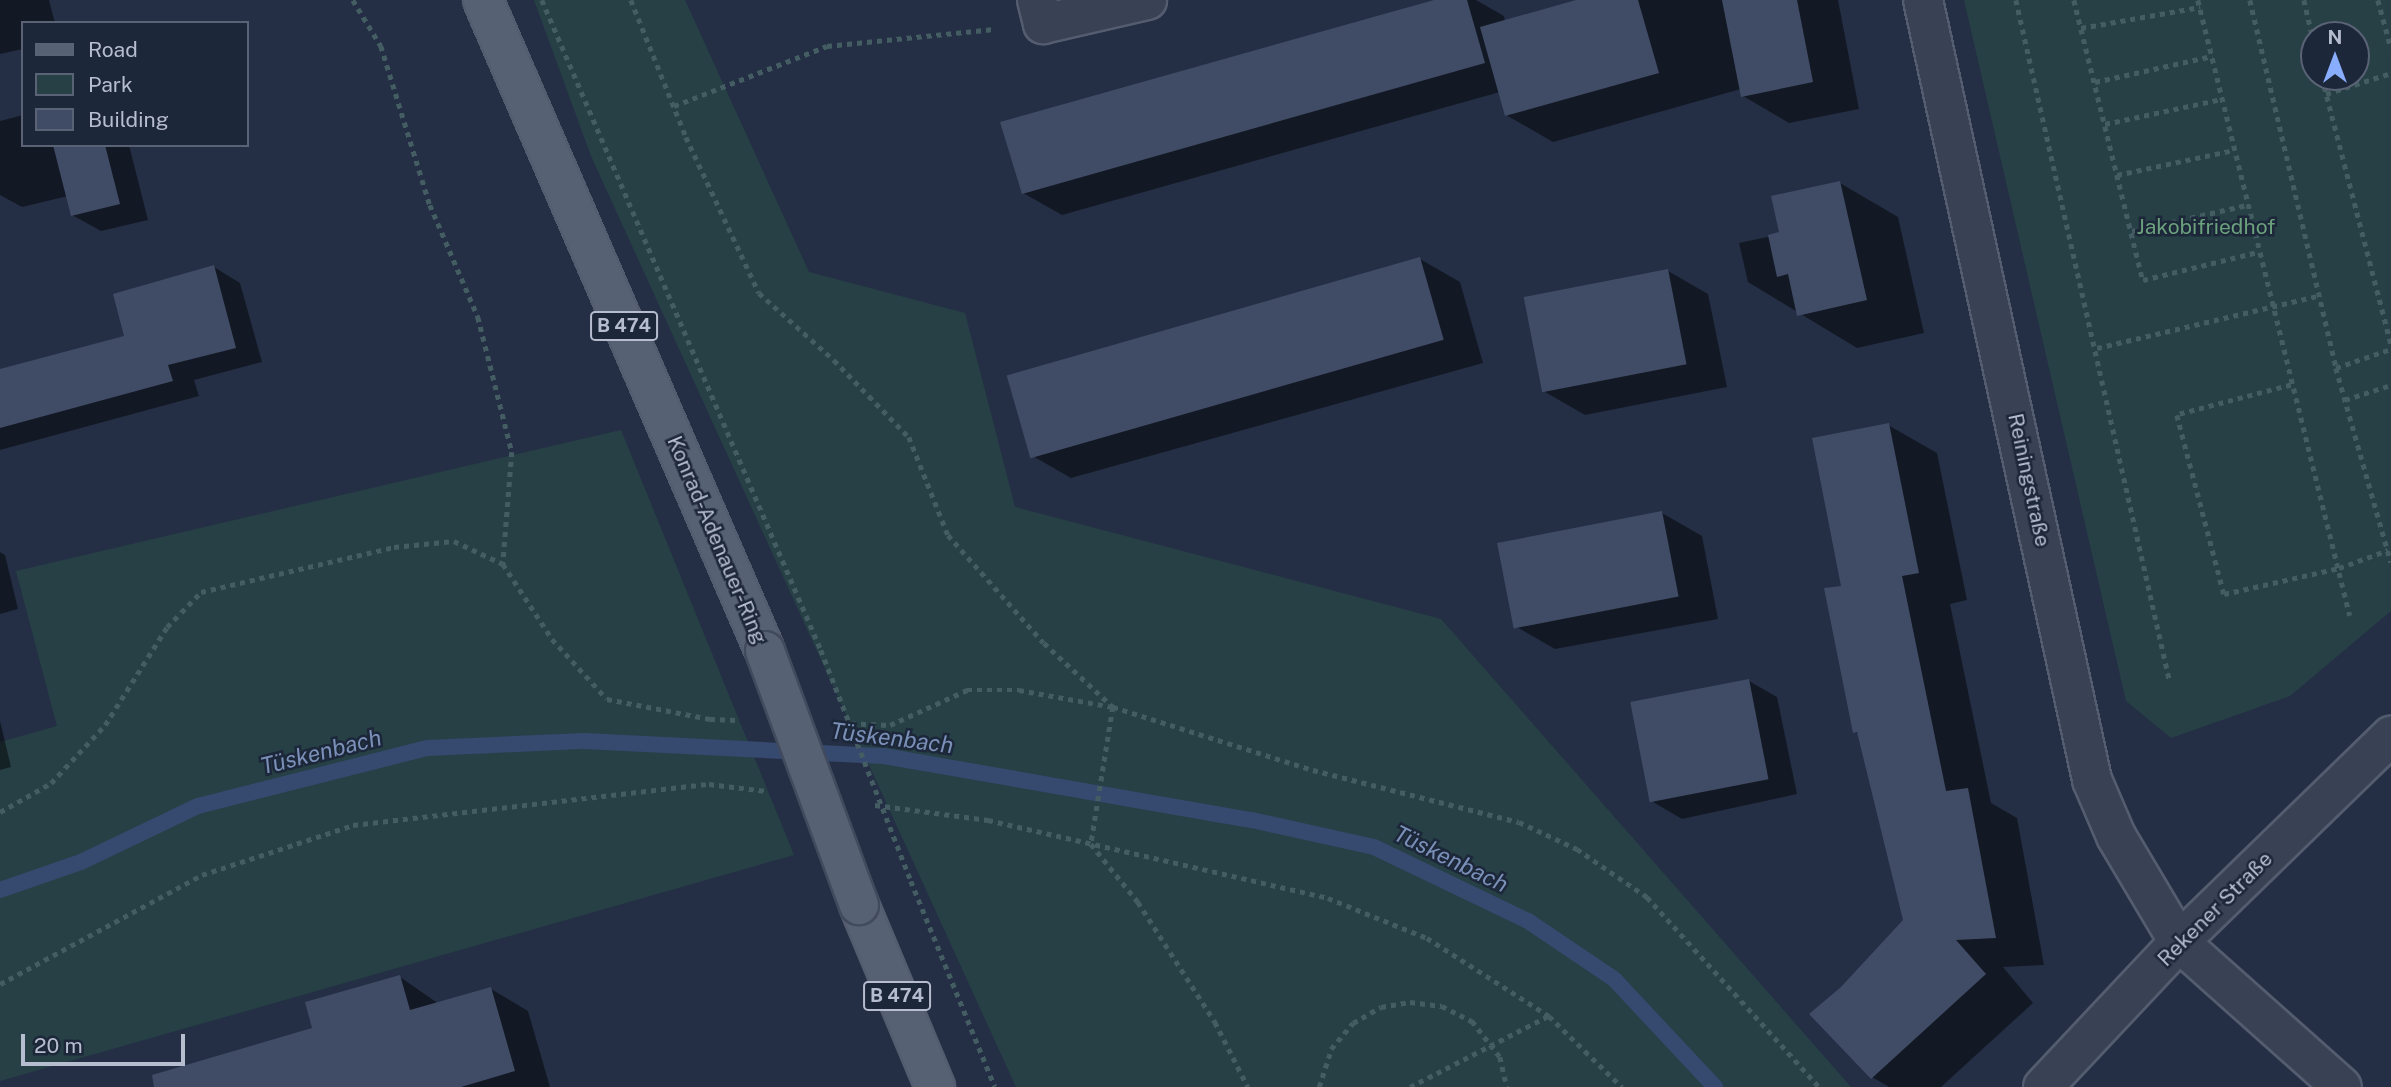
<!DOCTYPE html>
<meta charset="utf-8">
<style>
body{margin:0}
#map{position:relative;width:2391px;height:1087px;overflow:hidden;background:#242f45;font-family:"Public Sans",sans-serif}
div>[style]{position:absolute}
.green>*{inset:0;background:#264046}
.shadow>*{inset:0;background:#0007}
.stream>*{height:16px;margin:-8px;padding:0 8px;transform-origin:8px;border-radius:8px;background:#36496e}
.building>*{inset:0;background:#404c66;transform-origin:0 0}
.path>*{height:4.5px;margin-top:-2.25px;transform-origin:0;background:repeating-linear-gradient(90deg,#445d62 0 5px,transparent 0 10px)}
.roads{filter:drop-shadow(2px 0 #545d6f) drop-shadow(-2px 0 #545d6f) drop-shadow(0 2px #545d6f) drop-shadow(0 -2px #545d6f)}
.minor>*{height:38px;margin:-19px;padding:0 19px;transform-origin:19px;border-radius:19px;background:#394254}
.primary>*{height:38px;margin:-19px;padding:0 19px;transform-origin:19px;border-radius:19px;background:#576174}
.path-bridge>*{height:4.5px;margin-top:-2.25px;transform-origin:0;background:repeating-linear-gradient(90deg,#445d62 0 5px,transparent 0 10px)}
.bridges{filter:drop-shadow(2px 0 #424b5e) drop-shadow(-2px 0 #424b5e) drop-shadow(0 2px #424b5e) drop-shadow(0 -2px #424b5e)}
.primary-bridge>*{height:38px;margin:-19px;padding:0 19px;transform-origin:19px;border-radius:19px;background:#576174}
span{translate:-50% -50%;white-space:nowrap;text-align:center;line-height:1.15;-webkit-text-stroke:5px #1d273a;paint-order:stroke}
.shield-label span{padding:2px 5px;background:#1d273a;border:2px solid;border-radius:5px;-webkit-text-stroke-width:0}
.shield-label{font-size:19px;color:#b6bdce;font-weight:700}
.park-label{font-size:21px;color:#6ba17c}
.street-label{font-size:21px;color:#b6bdce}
.water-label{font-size:23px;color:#7b90b8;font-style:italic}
.legend{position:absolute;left:21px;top:21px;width:228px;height:126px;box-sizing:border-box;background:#1d273a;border:2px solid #5a6375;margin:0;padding:9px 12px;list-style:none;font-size:21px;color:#b6bdce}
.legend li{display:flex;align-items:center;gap:14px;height:35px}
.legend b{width:35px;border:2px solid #5a6375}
.north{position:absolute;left:2300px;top:21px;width:70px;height:70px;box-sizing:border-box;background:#1d273a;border:2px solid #5a6375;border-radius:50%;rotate:0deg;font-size:19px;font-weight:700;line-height:28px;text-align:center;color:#b6bdce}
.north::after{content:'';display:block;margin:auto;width:24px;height:32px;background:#8aaeff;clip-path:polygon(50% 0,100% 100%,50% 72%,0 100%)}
.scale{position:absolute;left:21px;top:1034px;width:164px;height:32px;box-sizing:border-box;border:4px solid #b6bdce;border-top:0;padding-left:9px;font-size:21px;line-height:24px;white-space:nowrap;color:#b6bdce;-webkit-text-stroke:5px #1d273a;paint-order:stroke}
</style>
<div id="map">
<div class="green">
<div style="clip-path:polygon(534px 0,685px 0,809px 272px,965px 313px,1015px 507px,1441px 619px,1851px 1087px,1016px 1087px,591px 156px)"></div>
<div style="clip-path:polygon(evenodd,1964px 0,2391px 0,2391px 611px,2290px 696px,2171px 738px,2126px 701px,1964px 0,2356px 35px,2356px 77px,2314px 77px,2314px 35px,2356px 35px)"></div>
<div style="clip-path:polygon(621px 430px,794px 855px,0 1081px,0 742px,57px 726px,16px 571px)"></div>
</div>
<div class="shadow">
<div style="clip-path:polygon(0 0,49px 0,55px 23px,23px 23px,23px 49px,0 54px)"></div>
<div style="clip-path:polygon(1440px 0,1476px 0,1504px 16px,1505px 22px,1582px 0,1838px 0,1859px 109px,1789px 123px,1743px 96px,1741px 89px,1553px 142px,1506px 115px,1500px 92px,1062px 215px,1023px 193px)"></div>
<div style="clip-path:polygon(23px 115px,23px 145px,129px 145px,148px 220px,101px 231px,72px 215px,68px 196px,22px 207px,0 195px,0 121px)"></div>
<div style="clip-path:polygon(1840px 183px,1898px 217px,1924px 333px,1857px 348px,1748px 282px,1739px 243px,1781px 234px)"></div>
<div style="clip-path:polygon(1420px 259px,1460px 282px,1483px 363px,1071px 478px,1031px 455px)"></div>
<div style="clip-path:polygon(214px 267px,240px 283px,262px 362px,194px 380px,199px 396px,0 450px,0 372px,126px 337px)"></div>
<div style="clip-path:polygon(1668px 271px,1708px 294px,1727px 387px,1585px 415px,1545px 392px)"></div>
<div style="clip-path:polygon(1888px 425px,1937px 453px,1967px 600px,1950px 604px,1991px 803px,2017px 818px,2044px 965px,2003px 967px,2033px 1003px,1941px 1087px,1889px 1087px,1872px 1077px,1905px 920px,1859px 734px,1855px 732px,1843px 587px)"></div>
<div style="clip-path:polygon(1662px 513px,1702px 536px,1718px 619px,1555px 649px,1515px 626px)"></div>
<div style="clip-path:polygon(0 552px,5px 555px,18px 609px,0 614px)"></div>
<div style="clip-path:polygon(1749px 681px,1777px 697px,1797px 794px,1682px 819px,1653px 802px)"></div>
<div style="clip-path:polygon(0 721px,11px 767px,0 770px)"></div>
<div style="clip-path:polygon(400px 977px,439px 1004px,491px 989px,528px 1011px,550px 1087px,238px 1087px,315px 1030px)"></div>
</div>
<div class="stream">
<div style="left:0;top:890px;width:86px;rotate:-19.1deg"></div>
<div style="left:81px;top:862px;width:130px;rotate:-25.6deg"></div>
<div style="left:198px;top:806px;width:237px;rotate:-14.2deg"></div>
<div style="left:428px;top:748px;width:157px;rotate:-2.6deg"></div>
<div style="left:585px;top:741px;width:299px;rotate:2.9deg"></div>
<div style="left:884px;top:756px;width:374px;rotate:9.9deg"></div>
<div style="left:1252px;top:820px;width:125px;rotate:12.5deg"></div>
<div style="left:1374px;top:847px;width:171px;rotate:25.7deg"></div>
<div style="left:1528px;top:921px;width:104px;rotate:34deg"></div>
<div style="left:1614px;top:979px;width:148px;rotate:46.9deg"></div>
</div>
<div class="building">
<div style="clip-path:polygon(1434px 0,1467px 0,1485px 63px,1022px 194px,1000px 122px)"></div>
<div style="clip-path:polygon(1576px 0,1638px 0,1659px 73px,1505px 116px,1480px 27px)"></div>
<div style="clip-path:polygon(1722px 0,1797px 0,1813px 82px,1741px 97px)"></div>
<div style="clip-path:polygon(53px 145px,105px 145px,120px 204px,71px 216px)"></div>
<div style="clip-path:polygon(1840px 181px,1867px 300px,1797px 316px,1788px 274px,1777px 277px,1768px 235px,1779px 232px,1771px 196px)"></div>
<div style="left:1420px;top:257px;width:86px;height:430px;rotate:74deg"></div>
<div style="clip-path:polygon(214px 265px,236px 348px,168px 365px,173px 381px,0 428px,0 369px,124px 336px,113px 294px)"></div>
<div style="left:1668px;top:269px;width:97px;height:147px;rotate:79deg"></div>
<div style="clip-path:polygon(1889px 423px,1919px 573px,1902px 576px,1946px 791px,1968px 788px,1996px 938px,1956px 940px,1986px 974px,1871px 1079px,1809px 1014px,1841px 987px,1903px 920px,1857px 732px,1853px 733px,1824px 588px,1841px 586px,1812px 438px)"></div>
<div style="left:1662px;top:511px;width:87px;height:168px;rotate:79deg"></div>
<div style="left:1749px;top:679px;width:102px;height:121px;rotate:79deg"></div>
<div style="clip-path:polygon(400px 975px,410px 1010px,491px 987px,515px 1071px,461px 1087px,154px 1087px,152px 1075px,312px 1028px,305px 1002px)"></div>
</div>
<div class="path">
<div style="left:353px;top:0;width:54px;rotate:58.7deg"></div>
<div style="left:381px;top:46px;width:166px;rotate:72.9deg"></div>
<div style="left:430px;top:205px;width:122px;rotate:66.8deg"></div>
<div style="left:478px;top:317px;width:139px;rotate:75.9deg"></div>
<div style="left:512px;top:452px;width:112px;rotate:94.6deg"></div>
<div style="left:503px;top:564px;width:90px;rotate:56.8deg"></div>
<div style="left:552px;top:639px;width:81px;rotate:47.5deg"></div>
<div style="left:607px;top:699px;width:105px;rotate:11deg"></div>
<div style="left:710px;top:719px;width:28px;rotate:2deg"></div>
<div style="left:542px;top:0;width:707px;rotate:66.77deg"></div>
<div style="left:631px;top:0;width:148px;rotate:68.1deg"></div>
<div style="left:686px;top:137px;width:172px;rotate:64.9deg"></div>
<div style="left:759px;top:293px;width:101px;rotate:41.8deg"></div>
<div style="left:834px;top:360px;width:107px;rotate:45.8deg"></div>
<div style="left:909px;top:437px;width:105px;rotate:68.3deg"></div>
<div style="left:948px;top:535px;width:144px;rotate:48.4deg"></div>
<div style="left:1044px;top:643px;width:94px;rotate:42.8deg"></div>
<div style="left:1113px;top:707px;width:210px;rotate:17.5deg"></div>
<div style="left:1313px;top:770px;width:212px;rotate:14.2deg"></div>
<div style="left:1519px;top:822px;width:64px;rotate:25deg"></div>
<div style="left:1577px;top:849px;width:85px;rotate:34.4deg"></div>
<div style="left:1647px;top:897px;width:256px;rotate:47.8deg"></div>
<div style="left:2016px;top:0;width:699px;rotate:77.28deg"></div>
<div style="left:2074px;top:0;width:288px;rotate:76.2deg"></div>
<div style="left:2143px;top:280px;width:118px;rotate:-13.7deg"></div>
<div style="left:2198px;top:0;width:634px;rotate:76.14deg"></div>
<div style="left:2250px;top:0;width:378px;rotate:76.8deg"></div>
<div style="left:2336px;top:368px;width:202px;rotate:74.2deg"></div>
<div style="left:2304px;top:0;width:44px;rotate:76.9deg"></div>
<div style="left:2378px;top:0;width:50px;rotate:74.8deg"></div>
<div style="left:2081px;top:28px;width:121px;rotate:-10deg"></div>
<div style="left:2322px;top:77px;width:276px;rotate:75.5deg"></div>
<div style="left:2095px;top:82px;width:120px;rotate:-12.5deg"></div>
<div style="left:2326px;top:94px;width:68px;rotate:-17.9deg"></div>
<div style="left:674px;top:106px;width:164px;rotate:-21.4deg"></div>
<div style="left:827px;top:46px;width:168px;rotate:-5.8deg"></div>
<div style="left:2105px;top:124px;width:120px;rotate:-12.1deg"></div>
<div style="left:2117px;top:175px;width:120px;rotate:-12.1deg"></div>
<div style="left:2132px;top:231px;width:118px;rotate:-12.7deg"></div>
<div style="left:2097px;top:348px;width:230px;rotate:-13.3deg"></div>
<div style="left:2336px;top:368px;width:58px;rotate:-19.1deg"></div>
<div style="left:2291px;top:385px;width:118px;rotate:165.3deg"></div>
<div style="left:2177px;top:415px;width:185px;rotate:75.3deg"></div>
<div style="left:2224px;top:594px;width:118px;rotate:-12.7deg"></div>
<div style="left:2339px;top:568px;width:52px;rotate:-20.2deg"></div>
<div style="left:2345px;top:400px;width:48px;rotate:-18.1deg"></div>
<div style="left:841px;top:723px;width:49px;rotate:2.3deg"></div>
<div style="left:890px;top:725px;width:85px;rotate:-24.4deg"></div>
<div style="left:967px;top:690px;width:52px"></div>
<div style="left:1019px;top:690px;width:96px;rotate:10.3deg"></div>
<div style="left:1113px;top:707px;width:139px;rotate:99.1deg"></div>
<div style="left:1091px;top:844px;width:75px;rotate:51deg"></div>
<div style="left:1138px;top:902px;width:143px;rotate:57.3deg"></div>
<div style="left:1215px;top:1022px;width:73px;rotate:63.1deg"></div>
<div style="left:875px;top:805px;width:114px;rotate:7.6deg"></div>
<div style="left:988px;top:820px;width:349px;rotate:12.9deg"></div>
<div style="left:1328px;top:898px;width:107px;rotate:22deg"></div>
<div style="left:1427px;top:938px;width:145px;rotate:32.6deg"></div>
<div style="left:1549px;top:1016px;width:102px;rotate:44.2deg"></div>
<div style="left:0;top:812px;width:59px;rotate:-29.6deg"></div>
<div style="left:51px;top:783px;width:79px;rotate:-47deg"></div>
<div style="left:105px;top:725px;width:116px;rotate:-57.7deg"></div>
<div style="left:167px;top:627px;width:49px;rotate:-45.8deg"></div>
<div style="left:201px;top:592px;width:198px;rotate:-13.1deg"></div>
<div style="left:394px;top:547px;width:60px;rotate:-5.7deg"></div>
<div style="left:454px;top:541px;width:54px;rotate:25.1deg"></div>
<div style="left:911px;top:881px;width:222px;rotate:67.8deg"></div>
<div style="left:0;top:984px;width:230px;rotate:-28.4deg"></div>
<div style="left:202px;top:875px;width:159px;rotate:-18.3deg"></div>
<div style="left:353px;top:825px;width:358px;rotate:-6.6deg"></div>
<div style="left:709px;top:784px;width:57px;rotate:7deg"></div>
<div style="left:1319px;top:1087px;width:40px;rotate:-72deg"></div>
<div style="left:1331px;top:1049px;width:34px;rotate:-50deg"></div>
<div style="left:1353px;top:1023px;width:32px;rotate:-30deg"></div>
<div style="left:1381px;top:1007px;width:29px;rotate:-10deg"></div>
<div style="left:1410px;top:1002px;width:32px;rotate:7deg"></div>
<div style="left:1442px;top:1006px;width:34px;rotate:27deg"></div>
<div style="left:1472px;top:1021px;width:46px;rotate:52.1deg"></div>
<div style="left:1500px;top:1057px;width:31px;rotate:77deg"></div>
<div style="left:1410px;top:1087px;width:155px;rotate:-27.2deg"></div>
</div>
<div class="roads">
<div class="minor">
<div style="left:1037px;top:0;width:25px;rotate:76deg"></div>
<div style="left:1043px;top:24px;width:107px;rotate:-13deg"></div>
<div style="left:1923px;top:0;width:798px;rotate:77.77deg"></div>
<div style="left:2092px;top:780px;width:61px;rotate:66.8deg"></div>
<div style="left:2116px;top:836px;width:123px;rotate:59.3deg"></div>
<div style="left:2179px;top:942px;width:218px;rotate:41.7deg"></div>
<div style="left:2043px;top:1087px;width:199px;rotate:-46.8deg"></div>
<div style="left:2179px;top:942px;width:296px;rotate:-44.2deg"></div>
</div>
<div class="primary">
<div style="left:483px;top:0;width:709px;rotate:66.58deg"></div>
<div style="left:859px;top:905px;width:197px;rotate:67.3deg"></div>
</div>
</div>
<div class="path-bridge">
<div style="left:821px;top:650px;width:248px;rotate:68.7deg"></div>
</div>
<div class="bridges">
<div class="primary-bridge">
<div style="left:765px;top:651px;width:271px;rotate:69.7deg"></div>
</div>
</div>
<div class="shield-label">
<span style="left:624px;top:326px">B 474</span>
<span style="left:897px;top:996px">B 474</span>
</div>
<div class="park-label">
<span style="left:2206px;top:227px">Jakobifriedhof</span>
</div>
<div class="street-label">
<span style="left:2029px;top:480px;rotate:78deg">Reiningstraße</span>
<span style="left:717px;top:540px;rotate:67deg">Konrad-Adenauer-Ring</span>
<span style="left:2215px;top:909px;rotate:-45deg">Rekener Straße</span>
</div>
<div class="water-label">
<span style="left:892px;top:738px;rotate:7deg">Tüskenbach</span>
<span style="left:321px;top:752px;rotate:-14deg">Tüskenbach</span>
<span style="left:1451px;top:859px;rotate:26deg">Tüskenbach</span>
</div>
<ul class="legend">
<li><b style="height:9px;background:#576174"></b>Road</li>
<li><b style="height:19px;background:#264046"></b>Park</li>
<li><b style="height:19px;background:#404c66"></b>Building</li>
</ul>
<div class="north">N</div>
<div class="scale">20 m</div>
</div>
